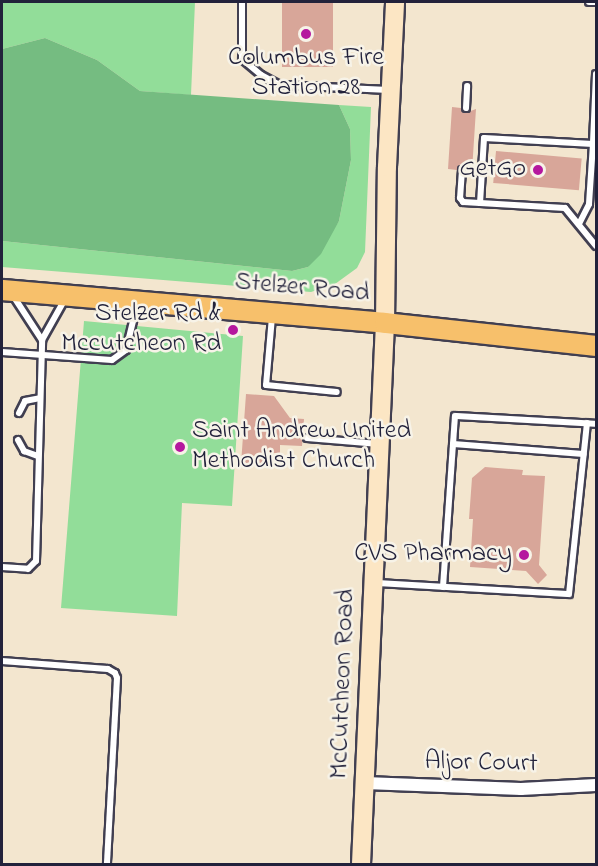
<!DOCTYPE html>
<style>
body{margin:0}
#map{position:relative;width:598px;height:866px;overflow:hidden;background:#f3e6cf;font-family:"Indie Flower",sans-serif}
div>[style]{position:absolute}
.green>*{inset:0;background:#92dd99}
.forest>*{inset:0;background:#75bc81}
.building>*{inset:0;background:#d8a699;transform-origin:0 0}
.roads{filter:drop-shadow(2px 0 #413f51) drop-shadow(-2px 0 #413f51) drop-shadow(0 2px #413f51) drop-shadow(0 -2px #413f51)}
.service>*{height:6px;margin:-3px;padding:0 3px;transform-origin:3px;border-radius:3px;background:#fff}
.minor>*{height:12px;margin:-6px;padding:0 6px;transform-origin:6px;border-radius:6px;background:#fff}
.secondary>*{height:18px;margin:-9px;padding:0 9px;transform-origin:9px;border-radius:9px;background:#fce6c4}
.primary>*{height:20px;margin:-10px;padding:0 10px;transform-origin:10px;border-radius:10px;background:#f7c06b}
.dots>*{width:16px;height:16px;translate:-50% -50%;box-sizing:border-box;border:3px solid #f7f3e8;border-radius:50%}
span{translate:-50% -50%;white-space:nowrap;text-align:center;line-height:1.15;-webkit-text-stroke:5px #f7f3e8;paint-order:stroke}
.poi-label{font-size:26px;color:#22223b}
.right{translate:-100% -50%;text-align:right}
.left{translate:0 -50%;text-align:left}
.street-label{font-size:26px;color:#22223b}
.frame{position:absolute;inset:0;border:3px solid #22223b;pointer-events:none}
</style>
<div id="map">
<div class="green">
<div style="clip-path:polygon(2px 2px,195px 2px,191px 95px,140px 91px,97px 60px,45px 38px,2px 49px)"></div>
<div style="clip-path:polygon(339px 105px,371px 107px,365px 252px,357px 268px,335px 284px,311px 292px,2px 267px,2px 241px,292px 271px,308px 267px,339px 221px,351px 160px,350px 129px)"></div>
<div style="clip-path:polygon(84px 321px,243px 336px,232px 506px,182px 503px,177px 616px,61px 608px)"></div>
</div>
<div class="forest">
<div style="clip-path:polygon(45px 38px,97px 60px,140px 91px,339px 105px,350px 129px,351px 160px,339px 221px,321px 254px,308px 267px,292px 271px,2px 241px,2px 49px)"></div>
</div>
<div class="building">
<div style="left:282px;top:2px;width:51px;height:65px"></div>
<div style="clip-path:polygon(452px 107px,461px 108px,465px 113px,476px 109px,472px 171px,467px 171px,463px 165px,457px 170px,448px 169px)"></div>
<div style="left:496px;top:151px;width:86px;height:32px;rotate:5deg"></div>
<div style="clip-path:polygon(246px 394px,274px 396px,290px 418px,304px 419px,302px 446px,280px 445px,280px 453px,269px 453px,268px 466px,241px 464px)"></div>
<div style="clip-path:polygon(485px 467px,523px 470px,522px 475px,545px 476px,539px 565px,547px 575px,538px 584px,526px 571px,470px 567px,473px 519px,469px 519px,472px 478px)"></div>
</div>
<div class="roads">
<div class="service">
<div style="left:242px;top:2px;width:57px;rotate:90deg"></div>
<div style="left:242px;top:59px;width:25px;rotate:40deg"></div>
<div style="left:261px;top:75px;width:21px;rotate:28deg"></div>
<div style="left:280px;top:85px;width:109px;rotate:2.6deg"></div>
<div style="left:589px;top:2px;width:7px"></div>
<div style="left:596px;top:74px;width:70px;rotate:92.5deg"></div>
<div style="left:593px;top:144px;width:109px;rotate:-176.8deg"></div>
<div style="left:484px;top:138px;width:65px;rotate:93.5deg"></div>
<div style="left:480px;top:203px;width:85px;rotate:3.4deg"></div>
<div style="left:565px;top:208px;width:49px;rotate:50.8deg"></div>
<div style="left:466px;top:108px;width:22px;rotate:-87deg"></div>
<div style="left:462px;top:170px;width:28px;rotate:94deg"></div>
<div style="left:460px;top:198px;width:5px;rotate:53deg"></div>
<div style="left:463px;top:202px;width:17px;rotate:3deg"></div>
<div style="left:579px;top:224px;width:22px;rotate:-63deg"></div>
<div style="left:589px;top:204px;width:60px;rotate:-86.2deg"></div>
<div style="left:12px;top:294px;width:55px;rotate:56.9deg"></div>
<div style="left:272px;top:317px;width:68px;rotate:95deg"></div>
<div style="left:266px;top:385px;width:71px;rotate:5.6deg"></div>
<div style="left:2px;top:352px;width:110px;rotate:4.2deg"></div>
<div style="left:112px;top:360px;width:17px;rotate:-36deg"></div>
<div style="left:126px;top:350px;width:46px;rotate:-76.3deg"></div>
<div style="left:19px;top:413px;width:13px;rotate:-63deg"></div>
<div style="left:25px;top:401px;width:15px;rotate:-11deg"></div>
<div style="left:307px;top:438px;width:72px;rotate:4.8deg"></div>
<div style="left:18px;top:440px;width:13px;rotate:61deg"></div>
<div style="left:24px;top:451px;width:15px;rotate:20deg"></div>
<div style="left:453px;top:444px;width:131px;rotate:4.4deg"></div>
<div style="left:2px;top:567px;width:26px;rotate:4deg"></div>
<div style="left:28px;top:569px;width:11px;rotate:-45deg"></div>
<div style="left:36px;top:561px;width:221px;rotate:-88.4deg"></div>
<div style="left:42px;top:340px;width:47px;rotate:-60.7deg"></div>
<div style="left:376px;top:583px;width:193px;rotate:3.3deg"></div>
<div style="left:569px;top:594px;width:172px;rotate:-84deg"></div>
<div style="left:443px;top:587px;width:171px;rotate:-86deg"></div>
<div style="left:455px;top:416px;width:141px;rotate:3.2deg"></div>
<div style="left:2px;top:661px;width:106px;rotate:4.3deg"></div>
<div style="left:108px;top:669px;width:8px;rotate:30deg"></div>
<div style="left:115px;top:673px;width:5px;rotate:68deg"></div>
<div style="left:117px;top:678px;width:186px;rotate:93.1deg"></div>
</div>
<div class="minor">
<div style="left:365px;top:783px;width:156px;rotate:2.2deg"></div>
<div style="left:521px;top:789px;width:75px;rotate:-3.1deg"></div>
</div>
<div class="secondary">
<div style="left:361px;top:864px;width:542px;rotate:-87.46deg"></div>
<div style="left:385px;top:323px;width:156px;rotate:-89.3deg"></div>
<div style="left:387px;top:167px;width:165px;rotate:-87.2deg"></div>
</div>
<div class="primary">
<div style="left:2px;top:290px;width:384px;rotate:4.9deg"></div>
<div style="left:385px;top:323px;width:212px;rotate:6.2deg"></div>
</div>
</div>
<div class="dots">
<div style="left:306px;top:34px;background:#b5179e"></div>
<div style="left:538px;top:170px;background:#b5179e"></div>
<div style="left:233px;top:330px;background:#b5179e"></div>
<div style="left:180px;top:447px;background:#b5179e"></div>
<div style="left:524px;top:555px;background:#b5179e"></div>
</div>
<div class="poi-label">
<span style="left:306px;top:74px">Columbus Fire<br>Station 28</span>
<span class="right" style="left:526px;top:170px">GetGo</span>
<span class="right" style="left:221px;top:330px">Stelzer Rd &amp;<br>Mccutcheon Rd</span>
<span class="left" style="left:192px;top:447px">Saint Andrew United<br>Methodist Church</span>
<span class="right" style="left:512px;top:555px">CVS Pharmacy</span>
</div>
<div class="street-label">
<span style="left:302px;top:289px;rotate:5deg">Stelzer Road</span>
<span style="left:344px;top:684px;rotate:-88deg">McCutcheon Road</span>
<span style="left:481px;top:764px;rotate:1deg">Aljor Court</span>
</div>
<div class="frame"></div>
</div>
